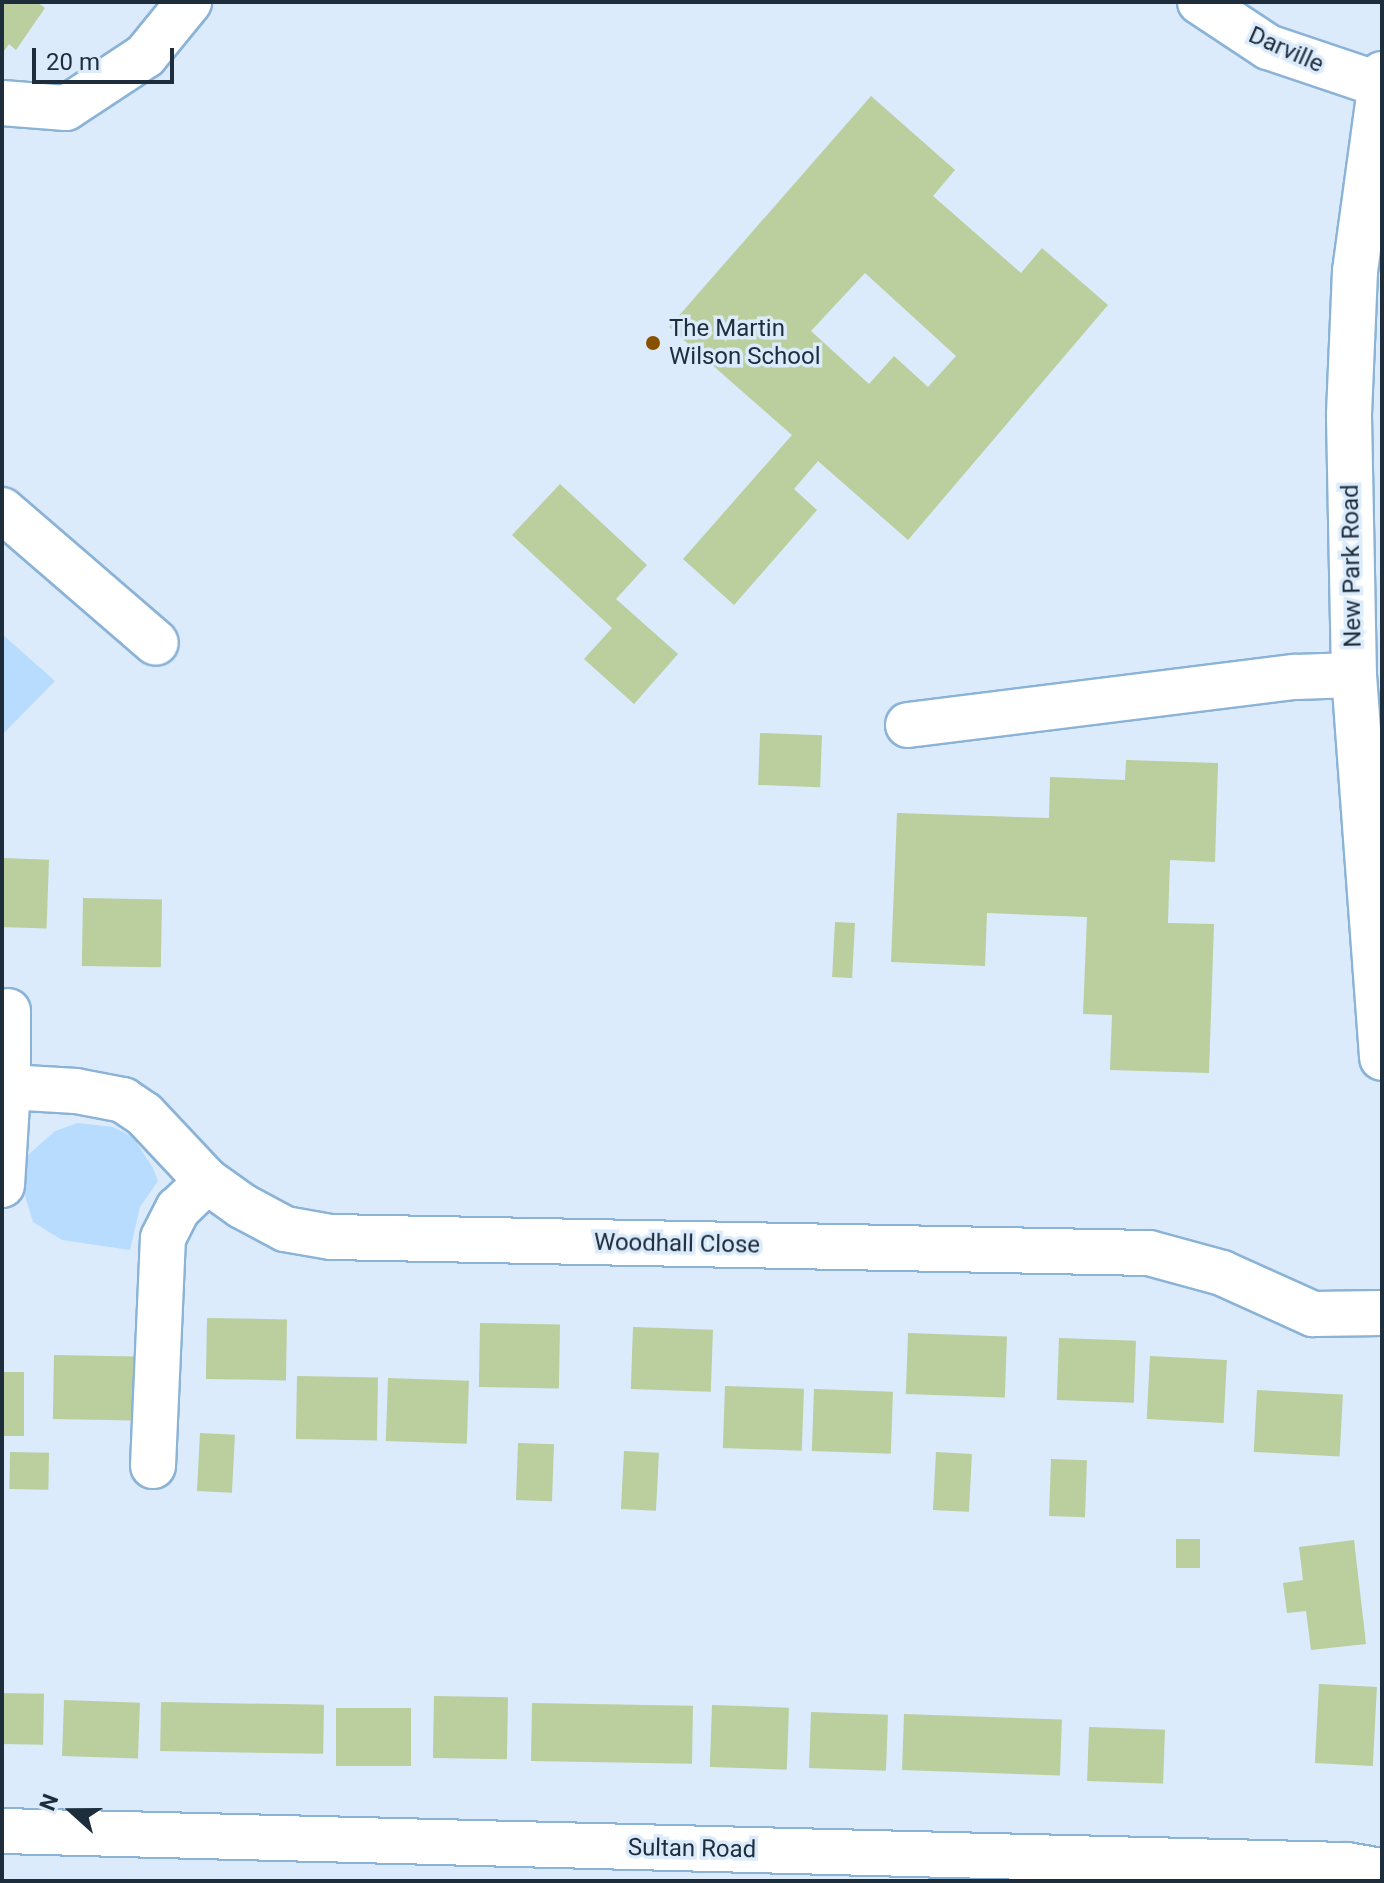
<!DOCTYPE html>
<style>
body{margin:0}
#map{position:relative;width:1384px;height:1883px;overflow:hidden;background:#dbebfb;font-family:Roboto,sans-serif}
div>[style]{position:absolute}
.green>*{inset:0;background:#b7dcfd}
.building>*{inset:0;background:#bace9e;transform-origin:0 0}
.roads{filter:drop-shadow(2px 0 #8ab3d7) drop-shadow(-2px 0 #8ab3d7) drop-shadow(0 2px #8ab3d7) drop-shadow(0 -2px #8ab3d7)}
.minor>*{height:44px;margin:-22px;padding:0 22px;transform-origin:22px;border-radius:22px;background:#fff}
.dots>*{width:22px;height:22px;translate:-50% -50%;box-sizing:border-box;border:4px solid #dbebfb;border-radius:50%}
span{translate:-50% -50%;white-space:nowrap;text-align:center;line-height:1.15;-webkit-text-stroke:7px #dbebfb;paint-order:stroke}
.street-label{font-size:24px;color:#1d2d3c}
.poi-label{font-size:24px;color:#1d2d3c}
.left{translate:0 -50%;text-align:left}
.frame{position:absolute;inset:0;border:4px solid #1d2d3c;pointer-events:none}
.north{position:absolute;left:32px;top:1771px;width:80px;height:80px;-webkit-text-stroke:6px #dbebfb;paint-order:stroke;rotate:291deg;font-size:22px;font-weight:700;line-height:32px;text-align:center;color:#1d2d3c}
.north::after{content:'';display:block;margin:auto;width:28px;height:36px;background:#1d2d3c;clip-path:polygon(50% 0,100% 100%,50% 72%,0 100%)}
.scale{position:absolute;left:32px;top:48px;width:142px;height:36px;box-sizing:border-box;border:4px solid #1d2d3c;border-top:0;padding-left:10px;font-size:24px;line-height:28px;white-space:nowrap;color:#1d2d3c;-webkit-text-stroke:6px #dbebfb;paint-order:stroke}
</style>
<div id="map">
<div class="green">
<div style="clip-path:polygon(2px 634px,55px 681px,2px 735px)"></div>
<div style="clip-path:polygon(78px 1123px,113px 1127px,133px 1137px,153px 1168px,158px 1181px,140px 1207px,130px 1250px,62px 1240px,33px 1222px,22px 1186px,28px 1155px,55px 1131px)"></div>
</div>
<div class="building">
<div style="clip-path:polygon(2px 2px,37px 2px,45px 8px,16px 50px,9px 44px,2px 54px)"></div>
<div style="clip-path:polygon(evenodd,871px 96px,955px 170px,933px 196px,1021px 273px,1042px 248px,1108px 305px,908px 540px,818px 461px,794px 489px,817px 510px,734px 605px,683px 559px,792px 435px,669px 327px,871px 96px,865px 273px,956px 356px,928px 387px,894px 356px,869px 384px,811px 331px,865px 273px)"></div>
<div style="clip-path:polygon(560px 484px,647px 565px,616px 599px,678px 654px,634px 704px,584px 659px,612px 628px,512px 535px)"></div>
<div style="left:760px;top:733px;width:62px;height:52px;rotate:2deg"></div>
<div style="clip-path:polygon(1126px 760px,1218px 763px,1215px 862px,1170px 860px,1168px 923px,1214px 924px,1209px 1073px,1110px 1070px,1112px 1015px,1083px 1014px,1087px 917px,987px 913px,985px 966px,891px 962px,897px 813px,1049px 818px,1050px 777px,1125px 780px)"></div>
<div style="left:2px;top:858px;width:47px;height:69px;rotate:2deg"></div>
<div style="left:83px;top:898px;width:79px;height:68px;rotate:1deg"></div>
<div style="left:835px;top:922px;width:20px;height:55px;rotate:3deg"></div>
<div style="left:207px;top:1318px;width:80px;height:61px;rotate:1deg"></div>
<div style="left:480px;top:1323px;width:80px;height:64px;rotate:1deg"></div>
<div style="left:633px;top:1327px;width:80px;height:62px;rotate:2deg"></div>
<div style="left:908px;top:1333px;width:99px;height:61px;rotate:2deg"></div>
<div style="left:1059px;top:1338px;width:77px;height:62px;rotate:2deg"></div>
<div style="left:54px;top:1355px;width:81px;height:64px;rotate:1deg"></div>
<div style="left:1150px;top:1356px;width:77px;height:63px;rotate:3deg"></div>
<div style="left:2px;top:1372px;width:22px;height:64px"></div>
<div style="left:297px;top:1376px;width:81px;height:63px;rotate:1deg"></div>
<div style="left:388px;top:1378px;width:81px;height:63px;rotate:2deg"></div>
<div style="left:725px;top:1386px;width:79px;height:62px;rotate:2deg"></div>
<div style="left:814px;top:1389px;width:79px;height:62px;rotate:2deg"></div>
<div style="left:1257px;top:1390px;width:86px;height:62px;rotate:3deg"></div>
<div style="left:200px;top:1433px;width:35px;height:58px;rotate:3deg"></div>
<div style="left:518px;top:1443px;width:36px;height:57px;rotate:2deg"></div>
<div style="left:624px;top:1451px;width:35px;height:58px;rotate:3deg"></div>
<div style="left:10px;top:1452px;width:39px;height:37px;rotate:1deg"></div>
<div style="left:936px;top:1452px;width:36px;height:58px;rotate:3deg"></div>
<div style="left:1051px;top:1459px;width:36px;height:57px;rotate:2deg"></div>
<div style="left:1176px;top:1539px;width:24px;height:29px"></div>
<div style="clip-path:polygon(1354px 1540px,1366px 1644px,1311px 1650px,1306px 1611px,1287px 1613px,1283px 1583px,1303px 1580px,1299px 1547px)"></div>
<div style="left:1319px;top:1684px;width:58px;height:79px;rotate:3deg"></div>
<div style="left:2px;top:1693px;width:42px;height:51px;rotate:1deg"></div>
<div style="left:434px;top:1696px;width:74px;height:62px;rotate:1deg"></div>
<div style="left:64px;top:1700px;width:76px;height:56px;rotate:2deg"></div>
<div style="left:161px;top:1702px;width:163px;height:49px;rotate:1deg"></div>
<div style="left:532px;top:1703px;width:161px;height:58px;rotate:1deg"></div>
<div style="left:712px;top:1705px;width:77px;height:62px;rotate:2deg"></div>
<div style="left:336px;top:1708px;width:75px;height:58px"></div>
<div style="left:811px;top:1712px;width:77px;height:56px;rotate:2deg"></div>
<div style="left:904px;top:1714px;width:158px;height:56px;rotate:2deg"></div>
<div style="left:1089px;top:1727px;width:76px;height:54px;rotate:2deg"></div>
</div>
<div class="roads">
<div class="minor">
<div style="left:1200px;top:2px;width:82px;rotate:33.5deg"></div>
<div style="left:1268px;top:47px;width:116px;rotate:18.6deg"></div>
<div style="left:1382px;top:74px;width:199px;rotate:97.8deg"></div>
<div style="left:1355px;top:271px;width:145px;rotate:92.4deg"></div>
<div style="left:1349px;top:416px;width:259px;rotate:88.9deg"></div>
<div style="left:1354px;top:675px;width:384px;rotate:85.8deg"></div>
<div style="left:2px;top:103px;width:64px;rotate:4.5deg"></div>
<div style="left:66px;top:108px;width:95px;rotate:-33.4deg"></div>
<div style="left:145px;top:56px;width:70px;rotate:-50.8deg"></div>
<div style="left:2px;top:510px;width:203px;rotate:40.8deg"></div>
<div style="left:908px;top:725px;width:391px;rotate:-7.1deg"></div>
<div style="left:1296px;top:677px;width:58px;rotate:-2deg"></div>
<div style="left:8px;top:1087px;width:76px;rotate:-90deg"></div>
<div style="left:2px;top:1185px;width:98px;rotate:-86.5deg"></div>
<div style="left:8px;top:1087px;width:68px;rotate:3.4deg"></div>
<div style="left:76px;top:1091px;width:48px;rotate:10.8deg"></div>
<div style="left:123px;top:1100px;width:25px;rotate:34deg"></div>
<div style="left:144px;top:1114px;width:92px;rotate:46.8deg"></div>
<div style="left:207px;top:1181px;width:43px;rotate:35.5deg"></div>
<div style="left:242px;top:1206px;width:49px;rotate:28.1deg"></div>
<div style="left:285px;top:1229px;width:47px;rotate:9.9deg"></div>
<div style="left:331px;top:1237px;width:818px;rotate:1.12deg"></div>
<div style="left:1149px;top:1253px;width:76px;rotate:15.3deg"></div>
<div style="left:1222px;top:1273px;width:100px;rotate:24.3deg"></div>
<div style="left:1313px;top:1314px;width:69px;rotate:-0.8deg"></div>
<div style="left:153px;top:1466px;width:228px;rotate:-87.5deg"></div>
<div style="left:163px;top:1238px;width:33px;rotate:-63deg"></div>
<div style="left:178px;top:1209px;width:40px;rotate:-44deg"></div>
<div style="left:2px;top:1831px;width:1345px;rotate:1.45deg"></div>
<div style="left:1347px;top:1865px;width:36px;rotate:10deg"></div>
</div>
</div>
<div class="dots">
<div style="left:653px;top:343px;background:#885101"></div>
</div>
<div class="street-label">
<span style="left:1286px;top:50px;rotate:24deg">Darville</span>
<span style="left:1352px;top:566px;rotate:-91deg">New Park Road</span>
<span style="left:677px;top:1244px;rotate:1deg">Woodhall Close</span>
<span style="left:692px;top:1849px;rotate:1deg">Sultan Road</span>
</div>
<div class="poi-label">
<span class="left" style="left:669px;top:343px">The Martin<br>Wilson School</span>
</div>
<div class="frame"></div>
<div class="north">N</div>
<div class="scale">20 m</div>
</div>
